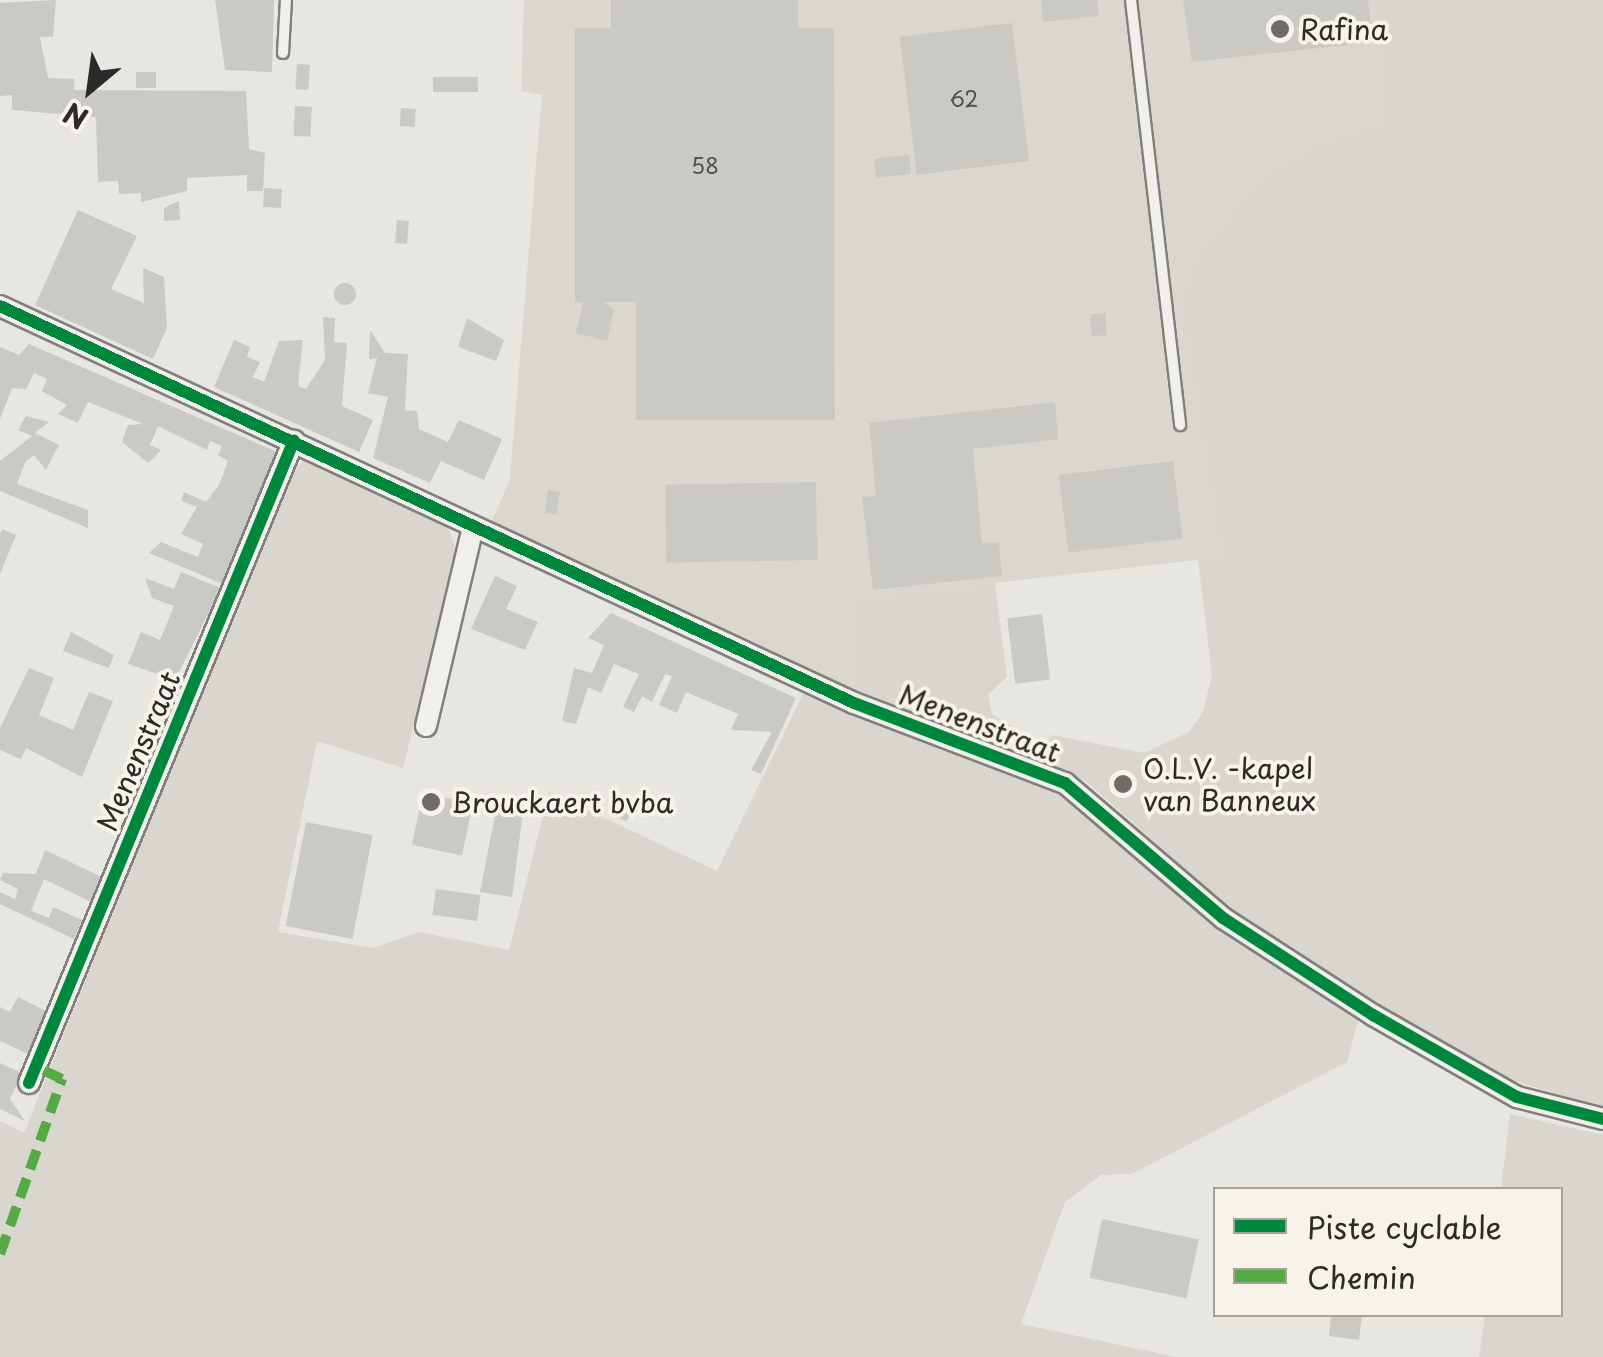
<!DOCTYPE html>
<style>
body{margin:0}
#map{position:relative;width:1603px;height:1357px;overflow:hidden;background:#e8e6e0;font-family:"Playpen Sans",sans-serif}
div>[style]{position:absolute}
.built>*{inset:0;background:#dad7cf}
.green>*{inset:0;background:#d8d6ce}
.building>*{inset:0;background:#cac9c4;transform-origin:0 0}
.round{border-radius:50%}
.roads{filter:drop-shadow(2px 0 #807f7c) drop-shadow(-2px 0 #807f7c) drop-shadow(0 2px #807f7c) drop-shadow(0 -2px #807f7c)}
.service>*{height:10px;margin:-5px;padding:0 5px;transform-origin:5px;border-radius:5px;background:#f0efeb}
.minor>*{height:20px;margin:-10px;padding:0 10px;transform-origin:10px;border-radius:10px;background:#f0efeb}
.quiet>*{height:10px;margin-top:-5px;transform-origin:0;background:repeating-linear-gradient(90deg,#54ab44 0 20px,transparent 0 30px)}
.cycleway>*{height:12px;margin:-6px;padding:0 6px;transform-origin:6px;border-radius:6px;background:#00873e}
.dots>*{width:28px;height:28px;translate:-50% -50%;box-sizing:border-box;border:5px solid #f7f3e8;border-radius:50%}
span{translate:-50% -50%;white-space:nowrap;text-align:center;line-height:1.15;-webkit-text-stroke:8px #f7f3e8;paint-order:stroke}
.number-label{font-size:22px;color:#535251}
.number-label span{-webkit-text-stroke-width:0}
.poi-label{font-size:28px;color:#2b2b2b}
.left{translate:0 -50%;text-align:left}
.street-label{font-size:28px;color:#2b2b2b}
.legend{position:absolute;left:1213px;top:1187px;width:350px;height:130px;box-sizing:border-box;background:#f7f3e8;border:2px solid #a5a39c;margin:0;padding:12px 18px;list-style:none;font-size:30px;color:#2b2b2b}
.legend li{display:flex;align-items:center;gap:20px;height:50px}
.legend b{width:50px;border:2px solid #a5a39c}
.north{position:absolute;left:40px;top:40px;width:100px;height:100px;-webkit-text-stroke:8px #f7f3e8;paint-order:stroke;rotate:209deg;font-size:28px;font-weight:700;line-height:40px;text-align:center;color:#2b2b2b}
.north::after{content:'';display:block;margin:auto;width:35px;height:45px;background:#2b2b2b;clip-path:polygon(50% 0,100% 100%,50% 72%,0 100%)}
</style>
<div id="map">
<div class="built">
<div style="clip-path:polygon(524px 0,1373px 0,1386px 120px,1322px 143px,1208px 438px,1223px 557px,853px 599px,851px 688px,491px 523px,510px 479px,542px 95px,521px 91px)"></div>
</div>
<div class="green">
<div style="clip-path:polygon(1373px 0,1603px 0,1603px 1110px,1491px 1073px,1237px 915px,1087px 782px,1045px 761px,1040px 747px,1052px 735px,1144px 753px,1189px 732px,1203px 712px,1212px 675px,1198px 560px,1223px 556px,1183px 298px,1198px 260px,1258px 183px,1322px 143px,1386px 120px)"></div>
<div style="clip-path:polygon(306px 459px,448px 527px,457px 553px,403px 768px,317px 741px,278px 932px,373px 948px,419px 932px,509px 950px,549px 792px,717px 871px,805px 690px,1055px 789px,1217px 927px,1358px 1021px,1347px 1062px,1132px 1174px,1101px 1175px,1065px 1202px,1021px 1324px,1176px 1357px,0 1357px,0 1121px,24px 1133px,289px 475px)"></div>
<div style="clip-path:polygon(995px 583px,1007px 677px,988px 695px,992px 714px,1015px 728px,1009px 749px,851px 688px,853px 599px)"></div>
<div style="clip-path:polygon(1510px 1114px,1603px 1135px,1603px 1357px,1479px 1357px,1485px 1315px,1560px 1314px,1560px 1190px,1501px 1189px)"></div>
</div>
<div class="building">
<div style="clip-path:polygon(56px 0,53px 37px,40px 37px,48px 78px,74px 79px,74px 90px,246px 91px,249px 149px,265px 153px,263px 191px,247px 191px,247px 175px,187px 178px,187px 191px,141px 202px,141px 193px,119px 194px,118px 181px,98px 182px,96px 117px,12px 110px,12px 95px,0 96px,0 3px)"></div>
<div style="clip-path:polygon(215px 0,274px 0,272px 72px,225px 70px)"></div>
<div style="clip-path:polygon(611px 0,798px 0,798px 28px,834px 28px,835px 420px,636px 420px,636px 302px,604px 302px,614px 310px,607px 341px,576px 333px,583px 302px,575px 302px,575px 28px,611px 28px)"></div>
<div style="clip-path:polygon(1041px 0,1097px 0,1099px 16px,1043px 22px)"></div>
<div style="clip-path:polygon(1183px 0,1368px 0,1373px 42px,1192px 62px)"></div>
<div style="left:1012px;top:23px;width:139px;height:113px;rotate:83deg"></div>
<div style="left:297px;top:64px;width:13px;height:25px;rotate:4deg"></div>
<div style="left:136px;top:72px;width:20px;height:16px"></div>
<div style="left:433px;top:77px;width:45px;height:15px"></div>
<div style="left:295px;top:106px;width:17px;height:30px;rotate:3deg"></div>
<div style="left:401px;top:108px;width:15px;height:18px;rotate:4deg"></div>
<div style="left:909px;top:155px;width:19px;height:35px;rotate:84deg"></div>
<div style="left:264px;top:188px;width:18px;height:19px;rotate:3deg"></div>
<div style="clip-path:polygon(179px 201px,180px 220px,164px 221px,164px 208px)"></div>
<div style="clip-path:polygon(78px 210px,137px 236px,111px 289px,144px 303px,143px 268px,164px 277px,167px 328px,153px 359px,35px 305px)"></div>
<div style="left:397px;top:220px;width:12px;height:23px;rotate:5deg"></div>
<div class="round" style="left:334px;top:283px;width:22px;height:22px"></div>
<div style="left:1105px;top:313px;width:22px;height:15px;rotate:85deg"></div>
<div style="clip-path:polygon(323px 317px,335px 318px,334px 342px,347px 343px,342px 406px,373px 420px,359px 452px,214px 387px,234px 340px,250px 347px,247px 357px,260px 362px,253px 377px,264px 382px,279px 341px,303px 340px,298px 386px,306px 389px,325px 360px)"></div>
<div style="clip-path:polygon(467px 318px,504px 340px,496px 361px,458px 347px)"></div>
<div style="clip-path:polygon(370px 330px,385px 353px,408px 354px,405px 410px,417px 411px,419px 429px,448px 442px,459px 420px,502px 439px,484px 480px,441px 461px,430px 483px,373px 458px,388px 397px,368px 393px,377px 358px,369px 359px)"></div>
<div style="clip-path:polygon(29px 344px,277px 452px,223px 584px,149px 553px,161px 542px,198px 557px,203px 544px,181px 534px,197px 507px,181px 501px,184px 492px,206px 502px,219px 485px,228px 461px,218px 455px,222px 446px,210px 441px,207px 450px,158px 426px,150px 445px,161px 450px,148px 463px,122px 442px,128px 425px,143px 424px,88px 402px,78px 423px,58px 414px,67px 405px,42px 391px,47px 379px,34px 373px,26px 389px,12px 388px,0 419px,0 347px,19px 355px)"></div>
<div style="clip-path:polygon(1055px 402px,1058px 439px,973px 449px,982px 543px,999px 542px,1002px 576px,873px 590px,862px 497px,876px 496px,869px 423px)"></div>
<div style="clip-path:polygon(26px 416px,49px 422px,35px 433px,59px 445px,46px 470px,34px 455px,26px 461px,17px 484px,88px 510px,88px 528px,0 491px,0 461px,32px 436px,18px 430px)"></div>
<div style="left:1173px;top:461px;width:78px;height:115px;rotate:83deg"></div>
<div style="left:816px;top:482px;width:78px;height:151px;rotate:89deg"></div>
<div style="left:548px;top:490px;width:12px;height:23px;rotate:9deg"></div>
<div style="clip-path:polygon(2px 529px,16px 535px,0 574px,0 534px)"></div>
<div style="clip-path:polygon(181px 572px,221px 588px,175px 680px,128px 664px,141px 632px,160px 640px,174px 606px,152px 598px,145px 578px,174px 589px)"></div>
<div style="clip-path:polygon(495px 576px,517px 586px,506px 609px,538px 622px,525px 650px,471px 629px)"></div>
<div style="clip-path:polygon(611px 613px,796px 698px,761px 774px,751px 770px,772px 732px,731px 730px,738px 714px,686px 692px,677px 713px,659px 705px,672px 676px,665px 674px,652px 702px,642px 696px,634px 712px,623px 707px,639px 674px,614px 664px,601px 693px,588px 687px,576px 724px,562px 721px,574px 668px,592px 673px,604px 645px,588px 638px)"></div>
<div style="left:1042px;top:614px;width:66px;height:35px;rotate:83deg"></div>
<div style="clip-path:polygon(71px 632px,114px 655px,109px 668px,63px 651px)"></div>
<div style="clip-path:polygon(29px 668px,54px 678px,39px 715px,73px 730px,89px 692px,113px 701px,82px 777px,26px 748px,21px 759px,0 750px,0 728px)"></div>
<div style="left:423px;top:793px;width:51px;height:53px;rotate:12deg"></div>
<div style="left:626px;top:794px;width:11px;height:25px;rotate:22deg"></div>
<div style="clip-path:polygon(498px 800px,524px 804px,512px 897px,480px 892px)"></div>
<div style="left:306px;top:822px;width:68px;height:106px;rotate:11deg"></div>
<div style="clip-path:polygon(45px 850px,102px 877px,91px 902px,44px 879px,31px 911px,49px 918px,53px 907px,82px 920px,74px 939px,0 904px,0 892px,15px 899px,18px 889px,0 880px,3px 873px,36px 874px)"></div>
<div style="left:436px;top:889px;width:45px;height:26px;rotate:8deg"></div>
<div style="clip-path:polygon(18px 997px,48px 1012px,30px 1055px,0 1041px,0 1007px,10px 1012px)"></div>
<div style="clip-path:polygon(0 1063px,22px 1073px,10px 1099px,25px 1121px,0 1109px)"></div>
<div style="left:1102px;top:1219px;width:99px;height:60px;rotate:12deg"></div>
<div style="clip-path:polygon(1331px 1314px,1362px 1314px,1359px 1340px,1329px 1336px)"></div>
</div>
<div class="roads">
<div class="service">
<div style="left:1131px;top:0;width:428px;rotate:83.4deg"></div>
<div style="left:283px;top:53px;width:53px;rotate:-86.8deg"></div>
</div>
<div class="minor">
<div style="left:0;top:306px;width:942px;rotate:24.93deg"></div>
<div style="left:854px;top:703px;width:226px;rotate:20.8deg"></div>
<div style="left:1065px;top:783px;width:208px;rotate:40.5deg"></div>
<div style="left:1223px;top:918px;width:179px;rotate:32.9deg"></div>
<div style="left:1373px;top:1015px;width:166px;rotate:29.7deg"></div>
<div style="left:1517px;top:1097px;width:89px;rotate:14.3deg"></div>
<div style="left:426px;top:726px;width:204px;rotate:-76.7deg"></div>
<div style="left:29px;top:1083px;width:695px;rotate:-67.6deg"></div>
</div>
</div>
<div class="quiet">
<div style="left:0;top:1254px;width:186px;rotate:-70.5deg"></div>
<div style="left:62px;top:1079px;width:29px;rotate:-155deg"></div>
</div>
<div class="cycleway">
<div style="left:0;top:306px;width:942px;rotate:24.93deg"></div>
<div style="left:854px;top:703px;width:226px;rotate:20.8deg"></div>
<div style="left:1065px;top:783px;width:208px;rotate:40.5deg"></div>
<div style="left:1223px;top:918px;width:179px;rotate:32.9deg"></div>
<div style="left:1373px;top:1015px;width:166px;rotate:29.7deg"></div>
<div style="left:1517px;top:1097px;width:89px;rotate:14.3deg"></div>
<div style="left:29px;top:1083px;width:695px;rotate:-67.6deg"></div>
</div>
<div class="dots">
<div style="left:1280px;top:29px;background:#6d6c6a"></div>
<div style="left:1123px;top:784px;background:#6d6c6a"></div>
<div style="left:431px;top:802px;background:#6d6c6a"></div>
</div>
<div class="number-label">
<span style="left:964px;top:98px">62</span>
<span style="left:705px;top:165px">58</span>
</div>
<div class="poi-label">
<span class="left" style="left:1300px;top:29px">Rafina</span>
<span class="left" style="left:1143px;top:784px">O.L.V. -kapel<br>van Banneux</span>
<span class="left" style="left:451px;top:802px">Brouckaert bvba</span>
</div>
<div class="street-label">
<span style="left:980px;top:723px;rotate:21deg">Menenstraat</span>
<span style="left:138px;top:751px;rotate:-67deg">Menenstraat</span>
</div>
<ul class="legend">
<li><b style="height:12px;background:#00873e"></b>Piste cyclable</li>
<li><b style="height:12px;background:#54ab44"></b>Chemin</li>
</ul>
<div class="north">N</div>
</div>
